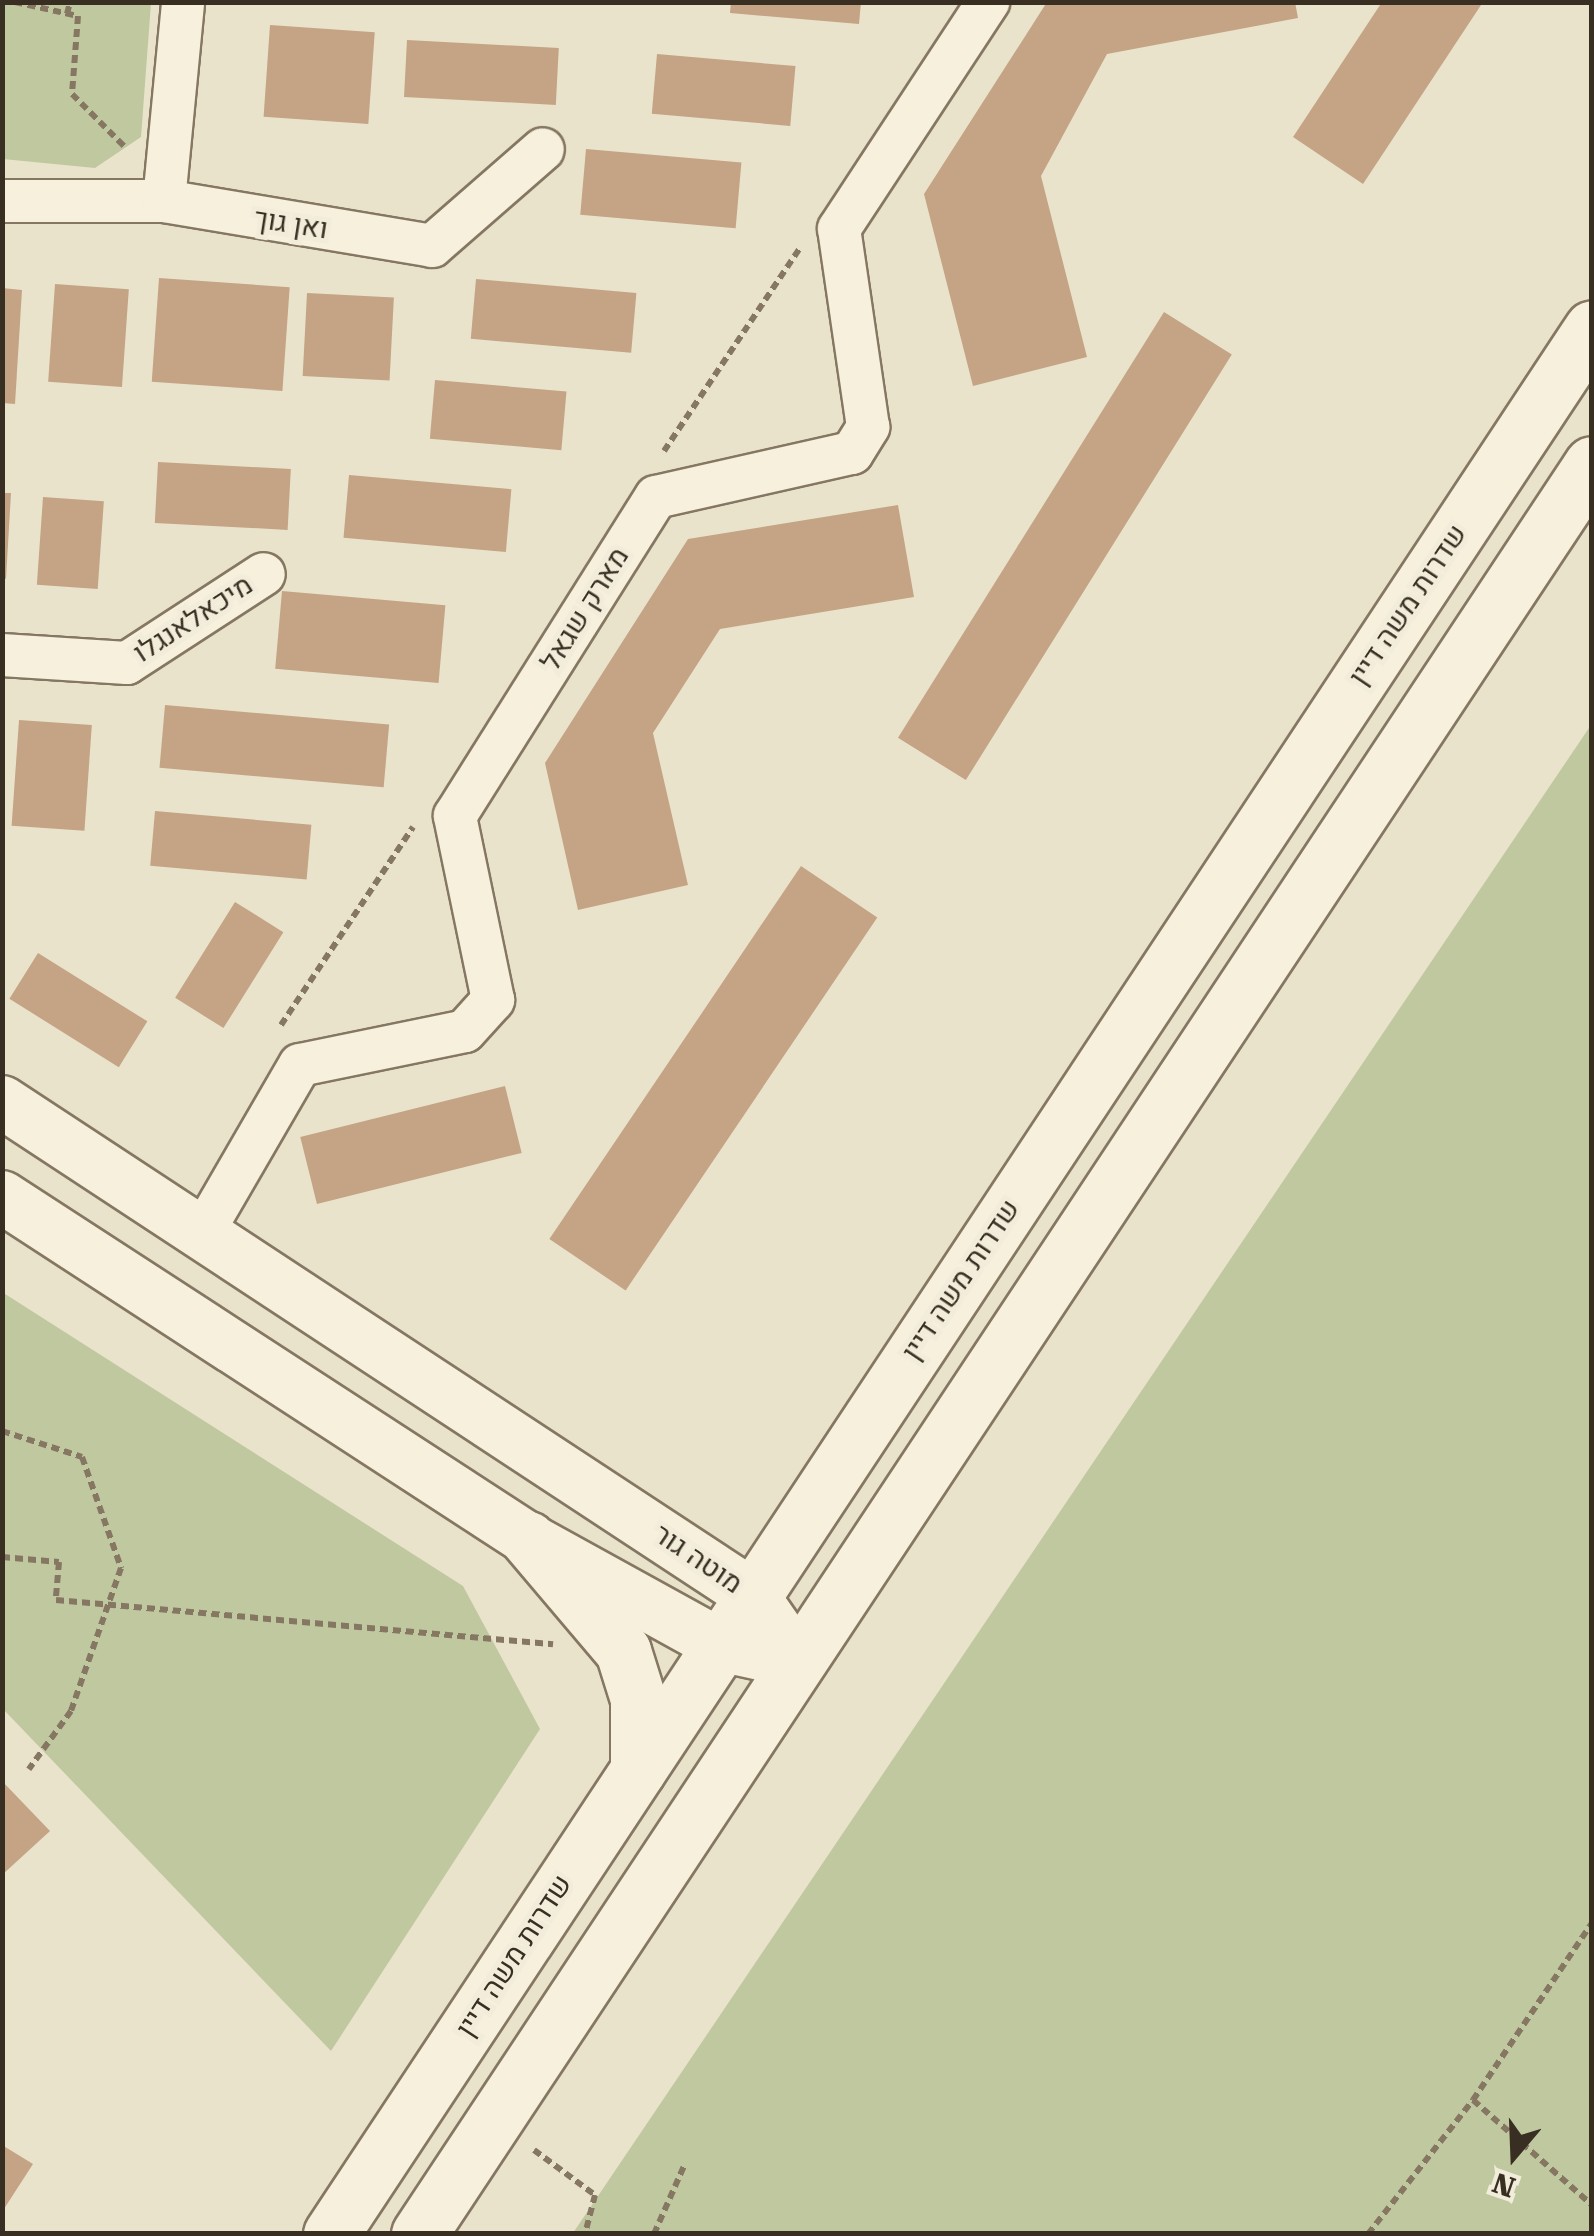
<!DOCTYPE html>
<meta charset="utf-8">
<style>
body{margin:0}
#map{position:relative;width:1594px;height:2236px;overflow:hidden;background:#eae3cb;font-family:"Roboto Serif",Heebo,serif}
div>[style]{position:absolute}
.green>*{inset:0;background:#c0c8a0}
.building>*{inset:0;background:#c4a485;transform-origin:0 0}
.path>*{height:6px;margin-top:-3px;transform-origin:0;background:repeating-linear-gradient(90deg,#857761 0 8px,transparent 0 13px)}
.roads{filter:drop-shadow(2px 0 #857761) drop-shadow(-2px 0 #857761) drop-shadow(0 2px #857761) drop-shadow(0 -2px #857761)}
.minor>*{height:42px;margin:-21px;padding:0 21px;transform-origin:21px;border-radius:21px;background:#f6f0dd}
.tertiary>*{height:52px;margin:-26px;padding:0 26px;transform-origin:26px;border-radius:26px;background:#f6f0dd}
.secondary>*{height:55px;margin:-27.5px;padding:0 27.5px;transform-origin:27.5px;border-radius:27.5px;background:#f6f0dd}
span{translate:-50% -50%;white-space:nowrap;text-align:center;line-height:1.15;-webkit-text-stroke:10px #f2edda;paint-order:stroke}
.street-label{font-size:28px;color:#382e22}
.frame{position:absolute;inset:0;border:5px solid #382e22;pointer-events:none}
.north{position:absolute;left:1464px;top:2106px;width:100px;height:100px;-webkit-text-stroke:8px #f2edda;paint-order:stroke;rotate:199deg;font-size:28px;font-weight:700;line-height:40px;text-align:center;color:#382e22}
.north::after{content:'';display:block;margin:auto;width:35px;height:45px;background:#382e22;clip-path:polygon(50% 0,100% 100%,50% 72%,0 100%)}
</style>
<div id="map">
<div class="green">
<div style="clip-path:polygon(2px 3px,151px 3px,141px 137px,95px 168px,3px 159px)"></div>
<div style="clip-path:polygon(1591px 725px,1591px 2233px,573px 2233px)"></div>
<div style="clip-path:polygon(2px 1292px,463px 1586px,540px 1729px,331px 2051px,3px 1709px)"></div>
</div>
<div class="building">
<div style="clip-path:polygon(731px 2px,861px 2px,859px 24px,730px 13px)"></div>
<div style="clip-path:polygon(1047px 2px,1295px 2px,1298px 18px,1107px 54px,1041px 176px,1087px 357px,973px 386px,924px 194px)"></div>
<div style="clip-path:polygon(1382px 2px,1483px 2px,1363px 184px,1293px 137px)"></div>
<div style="left:270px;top:25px;width:105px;height:92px;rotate:4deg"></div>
<div style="left:407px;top:40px;width:152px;height:57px;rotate:3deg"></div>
<div style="left:657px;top:54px;width:139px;height:60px;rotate:5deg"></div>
<div style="left:586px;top:149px;width:156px;height:66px;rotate:5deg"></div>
<div style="left:159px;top:278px;width:131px;height:104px;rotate:4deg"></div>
<div style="left:476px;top:279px;width:161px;height:60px;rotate:5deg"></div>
<div style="left:55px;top:284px;width:74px;height:98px;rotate:4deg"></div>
<div style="clip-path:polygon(2px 288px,22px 290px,15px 404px,2px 403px)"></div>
<div style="left:307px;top:293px;width:87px;height:83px;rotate:3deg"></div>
<div style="left:1164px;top:312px;width:80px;height:502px;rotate:32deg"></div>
<div style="left:435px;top:380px;width:132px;height:59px;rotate:5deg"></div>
<div style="left:158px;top:462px;width:133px;height:61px;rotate:3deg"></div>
<div style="left:349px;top:475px;width:163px;height:63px;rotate:5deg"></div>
<div style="clip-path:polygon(2px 493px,11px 493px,6px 579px,2px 578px)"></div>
<div style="left:43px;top:497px;width:61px;height:88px;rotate:4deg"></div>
<div style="clip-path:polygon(898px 505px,914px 597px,720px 629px,653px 733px,688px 885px,578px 910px,545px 763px,688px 539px)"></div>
<div style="left:282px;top:591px;width:164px;height:78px;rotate:5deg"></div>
<div style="left:165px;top:705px;width:225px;height:63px;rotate:5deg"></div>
<div style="left:19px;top:720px;width:73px;height:106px;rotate:4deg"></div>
<div style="left:155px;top:811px;width:157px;height:55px;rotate:5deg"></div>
<div style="left:801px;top:866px;width:92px;height:450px;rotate:34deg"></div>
<div style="left:235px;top:902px;width:57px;height:113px;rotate:32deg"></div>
<div style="left:38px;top:953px;width:129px;height:54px;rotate:32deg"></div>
<div style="left:505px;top:1086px;width:69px;height:211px;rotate:76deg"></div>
<div style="clip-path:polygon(2px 1781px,50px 1831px,2px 1875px)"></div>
<div style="clip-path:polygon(2px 2145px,33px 2164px,2px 2212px)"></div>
</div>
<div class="path">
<div style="left:15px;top:2px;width:65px;rotate:12.5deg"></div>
<div style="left:78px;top:16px;width:78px;rotate:94.4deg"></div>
<div style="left:72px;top:94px;width:75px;rotate:45deg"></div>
<div style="left:67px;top:14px;width:12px;rotate:-76deg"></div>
<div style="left:664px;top:451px;width:243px;rotate:-56.2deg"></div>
<div style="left:281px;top:1025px;width:238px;rotate:-56.3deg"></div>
<div style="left:2px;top:1431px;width:84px;rotate:18deg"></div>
<div style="left:82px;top:1457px;width:118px;rotate:70.6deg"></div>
<div style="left:121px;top:1568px;width:151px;rotate:109.3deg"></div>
<div style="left:71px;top:1711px;width:72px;rotate:125.9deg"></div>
<div style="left:2px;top:1557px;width:57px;rotate:5deg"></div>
<div style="left:59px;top:1562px;width:38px;rotate:95deg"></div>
<div style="left:56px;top:1600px;width:499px;rotate:5.1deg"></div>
<div style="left:1473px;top:2100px;width:159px;rotate:41.4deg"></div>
<div style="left:534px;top:2150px;width:76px;rotate:36.4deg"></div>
<div style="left:595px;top:2195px;width:40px;rotate:104.4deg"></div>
<div style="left:654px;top:2234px;width:74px;rotate:-66.2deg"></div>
<div style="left:1368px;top:2234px;width:170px;rotate:-51.9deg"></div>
<div style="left:1473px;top:2100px;width:213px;rotate:-56.1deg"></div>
</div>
<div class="roads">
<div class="minor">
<div style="left:2px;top:201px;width:162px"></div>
<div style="left:164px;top:201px;width:272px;rotate:9.5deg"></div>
<div style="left:432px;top:246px;width:147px;rotate:-41.1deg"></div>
<div style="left:164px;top:201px;width:200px;rotate:-84.5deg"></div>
<div style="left:2px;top:655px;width:125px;rotate:3.7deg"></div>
<div style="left:127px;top:663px;width:163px;rotate:-33deg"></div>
<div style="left:203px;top:1232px;width:193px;rotate:-59.9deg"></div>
<div style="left:300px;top:1065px;width:168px;rotate:-11.6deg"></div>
<div style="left:465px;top:1031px;width:42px;rotate:-47.9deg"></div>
<div style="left:493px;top:1000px;width:188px;rotate:-101.7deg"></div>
<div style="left:455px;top:816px;width:377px;rotate:-57.8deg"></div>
<div style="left:656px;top:497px;width:201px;rotate:-12.7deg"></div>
<div style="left:852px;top:453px;width:31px;rotate:-58deg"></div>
<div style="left:868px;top:427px;width:200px;rotate:-98.3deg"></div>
<div style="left:839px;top:229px;width:272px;rotate:-56.7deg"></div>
</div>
<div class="tertiary">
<div style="left:2px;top:1102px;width:898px;rotate:33.32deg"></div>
<div style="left:752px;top:1595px;width:80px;rotate:55.1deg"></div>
<div style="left:2px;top:1197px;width:627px;rotate:33.03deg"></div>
<div style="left:528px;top:1539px;width:219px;rotate:28.9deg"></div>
<div style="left:720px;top:1645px;width:42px;rotate:12.4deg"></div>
</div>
<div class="secondary">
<div style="left:528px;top:1539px;width:147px;rotate:49.7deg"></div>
<div style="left:623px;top:1651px;width:50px;rotate:72.6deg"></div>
<div style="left:638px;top:1699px;width:71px;rotate:90deg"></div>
<div style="left:331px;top:2234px;width:2285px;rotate:-56.51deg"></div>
<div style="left:419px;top:2234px;width:2123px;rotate:-56.47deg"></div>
</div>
</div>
<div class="street-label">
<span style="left:291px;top:224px;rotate:9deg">ואן גוך</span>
<span style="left:1408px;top:605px;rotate:-56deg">שדרות משה דיין</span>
<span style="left:585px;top:609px;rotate:-58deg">מארק שגאל</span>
<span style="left:193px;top:619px;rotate:-33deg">מיכאלאנגלו</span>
<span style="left:961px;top:1280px;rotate:-56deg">שדרות משה דיין</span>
<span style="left:698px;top:1559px;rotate:34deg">מוטה גור</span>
<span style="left:514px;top:1956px;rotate:-57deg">שדרות משה דיין</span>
</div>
<div class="frame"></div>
<div class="north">N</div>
</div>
